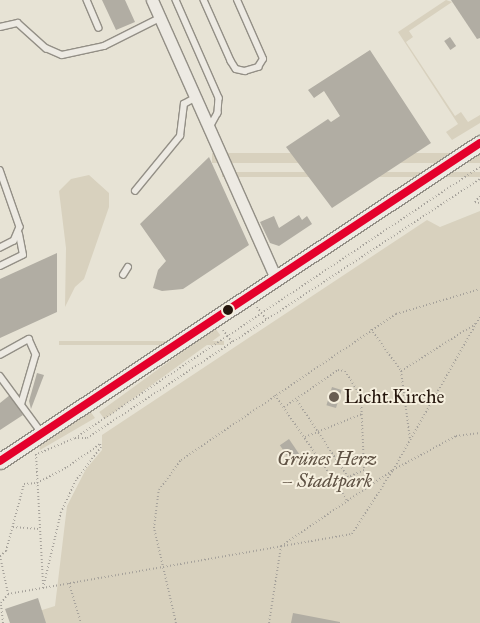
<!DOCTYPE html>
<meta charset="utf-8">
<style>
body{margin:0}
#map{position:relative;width:480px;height:623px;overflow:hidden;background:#e7e3d5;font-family:"IM FELL Great Primer",serif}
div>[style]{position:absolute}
.green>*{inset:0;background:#d8d1be;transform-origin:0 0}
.building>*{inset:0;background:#b1ada3;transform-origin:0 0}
.path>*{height:2px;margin-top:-1px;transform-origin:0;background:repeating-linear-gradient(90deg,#a6a29b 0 1px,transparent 0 3.5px)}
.roads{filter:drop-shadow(1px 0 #938f86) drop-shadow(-1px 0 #938f86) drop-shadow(0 1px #938f86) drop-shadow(0 -1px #938f86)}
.service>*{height:5.5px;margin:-2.75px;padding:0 2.75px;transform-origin:2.75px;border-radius:2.75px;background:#edeae3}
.minor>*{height:11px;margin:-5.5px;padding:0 5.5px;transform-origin:5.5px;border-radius:5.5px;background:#edeae3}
.secondary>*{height:15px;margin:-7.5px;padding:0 7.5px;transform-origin:7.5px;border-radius:7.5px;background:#edeae3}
.bus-1>*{height:8px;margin:-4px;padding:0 4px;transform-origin:4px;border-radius:4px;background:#e4002b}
.dots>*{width:14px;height:14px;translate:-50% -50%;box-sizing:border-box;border:2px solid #f5efde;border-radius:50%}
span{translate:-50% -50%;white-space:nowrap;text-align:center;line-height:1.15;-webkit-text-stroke:4px #f5efde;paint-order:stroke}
.poi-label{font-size:19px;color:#24150c}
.left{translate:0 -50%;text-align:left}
.park-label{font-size:19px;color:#5f5244;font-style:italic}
</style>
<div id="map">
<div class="green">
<div style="clip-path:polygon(446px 0,452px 2px,409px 31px,413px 37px,406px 42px,455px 116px,461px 112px,468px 122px,480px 115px,480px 123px,452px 140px,446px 132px,458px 124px,398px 32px)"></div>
<div style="left:480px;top:153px;width:10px;height:268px;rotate:90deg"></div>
<div style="left:480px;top:172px;width:5px;height:258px;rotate:90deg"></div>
<div style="clip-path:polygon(89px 175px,109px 193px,109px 207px,84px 279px,75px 287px,65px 307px,66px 248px,59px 191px,71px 179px)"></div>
<div style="clip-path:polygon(480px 211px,480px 623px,41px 623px,39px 611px,55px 606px,67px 506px,86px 469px,102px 450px,102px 435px,427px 220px,440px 227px)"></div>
<div style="left:215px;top:328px;width:9px;height:143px;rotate:54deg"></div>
<div style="left:224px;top:341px;width:4px;height:165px;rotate:90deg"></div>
<div style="clip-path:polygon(90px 411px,95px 418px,40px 450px,39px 444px)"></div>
</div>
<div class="building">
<div style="clip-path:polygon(102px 0,125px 0,135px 22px,116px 30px)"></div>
<div style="clip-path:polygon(451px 0,480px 0,480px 38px,477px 39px)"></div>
<div style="left:450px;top:37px;width:11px;height:7px;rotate:56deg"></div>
<div style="clip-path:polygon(370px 50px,431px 143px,332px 208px,286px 147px,328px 119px,331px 122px,340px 116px,324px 91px,314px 98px,308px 90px)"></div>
<div style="clip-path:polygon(209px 157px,249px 245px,183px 289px,162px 291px,153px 288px,158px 270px,166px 261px,140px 224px)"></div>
<div style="clip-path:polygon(299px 215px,302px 220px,307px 216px,312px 224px,279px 246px,270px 243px,260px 222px,274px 216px,279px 228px)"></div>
<div style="clip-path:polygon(57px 253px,57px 312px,0 338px,0 279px)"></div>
<div style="clip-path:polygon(37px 373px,44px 375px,31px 409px,29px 401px)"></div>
<div style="left:332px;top:387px;width:10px;height:19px;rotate:17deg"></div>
<div style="clip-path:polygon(10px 395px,23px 415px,0 430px,0 403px)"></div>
<div style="left:289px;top:439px;width:23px;height:11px;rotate:56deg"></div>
<div style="clip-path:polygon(38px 598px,46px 623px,10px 623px,5px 609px)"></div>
<div style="clip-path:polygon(293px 613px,340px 622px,340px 623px,291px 623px)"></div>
</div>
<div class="path">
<div style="left:480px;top:196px;width:8px;rotate:130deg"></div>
<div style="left:475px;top:202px;width:5px;rotate:11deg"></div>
<div style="left:257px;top:307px;width:15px;rotate:53deg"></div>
<div style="left:371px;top:329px;width:52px;rotate:54.5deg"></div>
<div style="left:401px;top:371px;width:69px;rotate:82.5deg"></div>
<div style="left:223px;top:330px;width:15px;rotate:53deg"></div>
<div style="left:401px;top:371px;width:88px;rotate:-32.4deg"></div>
<div style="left:275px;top:395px;width:127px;rotate:55.6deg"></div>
<div style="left:284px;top:407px;width:65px;rotate:-34.4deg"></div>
<div style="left:338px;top:370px;width:7px;rotate:8deg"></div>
<div style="left:345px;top:371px;width:31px;rotate:58deg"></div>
<div style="left:361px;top:397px;width:73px;rotate:87.6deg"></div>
<div style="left:364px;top:470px;width:17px;rotate:156deg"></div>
<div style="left:348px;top:477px;width:94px;rotate:-123.7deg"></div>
<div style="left:305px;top:437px;width:61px;rotate:-22deg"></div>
<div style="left:75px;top:438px;width:487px;rotate:-33.8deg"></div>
<div style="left:36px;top:454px;width:130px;rotate:86.9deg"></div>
<div style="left:35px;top:455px;width:43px;rotate:-23deg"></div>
<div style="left:75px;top:438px;width:12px"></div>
<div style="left:87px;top:438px;width:471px;rotate:-33.4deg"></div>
<div style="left:13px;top:527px;width:27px;rotate:4deg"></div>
<div style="left:0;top:556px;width:8px;rotate:-40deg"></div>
<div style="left:6px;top:551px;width:69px;rotate:-75deg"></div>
<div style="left:24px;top:484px;width:13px;rotate:-4deg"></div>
<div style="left:37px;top:483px;width:34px;rotate:-28deg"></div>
<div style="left:67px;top:467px;width:40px;rotate:-34.9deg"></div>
<div style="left:100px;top:444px;width:3px;rotate:72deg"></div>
<div style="left:101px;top:447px;width:41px;rotate:127.1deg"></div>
<div style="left:76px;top:480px;width:35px;rotate:115deg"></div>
<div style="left:61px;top:512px;width:78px;rotate:103.3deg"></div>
<div style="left:0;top:556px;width:39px;rotate:78deg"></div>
<div style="left:69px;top:583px;width:42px;rotate:73.3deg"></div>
<div style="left:3px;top:623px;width:20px;rotate:-96deg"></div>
<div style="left:1px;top:603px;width:11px;rotate:-52deg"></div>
<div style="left:8px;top:594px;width:349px;rotate:-9.9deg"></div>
<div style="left:352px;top:534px;width:76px;rotate:-57.4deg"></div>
<div style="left:393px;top:470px;width:176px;rotate:-60.4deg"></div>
<div style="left:176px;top:623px;width:98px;rotate:-103deg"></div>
<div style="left:154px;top:528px;width:38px;rotate:-83deg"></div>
<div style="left:159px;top:490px;width:37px;rotate:-54deg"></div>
<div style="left:181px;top:460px;width:260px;rotate:-34.2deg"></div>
<div style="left:396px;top:314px;width:88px;rotate:-16.6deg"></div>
<div style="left:269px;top:623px;width:78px;rotate:-81.1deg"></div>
<div style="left:281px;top:546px;width:135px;rotate:-34.2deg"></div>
<div style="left:393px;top:470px;width:72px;rotate:-28.4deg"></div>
<div style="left:456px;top:436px;width:24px;rotate:-7deg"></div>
</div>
<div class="roads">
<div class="service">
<div style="left:87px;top:0;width:30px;rotate:67deg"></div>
<div style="left:176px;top:0;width:107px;rotate:66.3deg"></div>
<div style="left:219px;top:98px;width:15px;rotate:94deg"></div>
<div style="left:218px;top:113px;width:18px;rotate:119deg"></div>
<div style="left:204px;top:0;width:67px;rotate:66.1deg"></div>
<div style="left:231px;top:61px;width:9px;rotate:58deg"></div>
<div style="left:236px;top:69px;width:9px;rotate:13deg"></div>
<div style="left:245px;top:71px;width:14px;rotate:-17deg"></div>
<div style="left:258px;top:67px;width:9px;rotate:-58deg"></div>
<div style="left:263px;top:59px;width:64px;rotate:-113.8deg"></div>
<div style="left:0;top:27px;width:18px;rotate:-13deg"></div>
<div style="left:18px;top:23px;width:38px;rotate:42deg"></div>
<div style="left:46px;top:48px;width:17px;rotate:24deg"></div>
<div style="left:62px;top:55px;width:43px;rotate:-12.1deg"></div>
<div style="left:104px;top:46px;width:63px;rotate:-26.6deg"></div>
<div style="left:0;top:170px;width:60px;rotate:70.7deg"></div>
<div style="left:20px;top:227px;width:15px;rotate:113deg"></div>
<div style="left:14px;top:241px;width:16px;rotate:153deg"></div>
<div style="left:135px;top:191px;width:71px;rotate:-50.7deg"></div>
<div style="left:180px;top:136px;width:32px;rotate:-83deg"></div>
<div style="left:184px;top:104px;width:13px;rotate:-29deg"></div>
<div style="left:0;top:266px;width:25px;rotate:-26deg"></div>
<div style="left:23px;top:255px;width:21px;rotate:-101deg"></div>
<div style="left:123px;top:275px;width:9px;rotate:-58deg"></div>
<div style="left:0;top:355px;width:33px;rotate:-29deg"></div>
<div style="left:29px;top:339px;width:17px;rotate:66deg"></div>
<div style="left:36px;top:355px;width:50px;rotate:106.3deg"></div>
<div style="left:0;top:376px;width:71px;rotate:53.6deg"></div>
</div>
<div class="minor">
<div style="left:152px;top:0;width:304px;rotate:66deg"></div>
</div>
<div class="secondary">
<div style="left:0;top:461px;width:576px;rotate:-33.52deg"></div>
</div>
</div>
<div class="bus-1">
<div style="left:0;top:461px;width:576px;rotate:-33.52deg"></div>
</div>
<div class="dots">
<div style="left:228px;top:310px;background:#24150c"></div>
<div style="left:334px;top:397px;background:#685d52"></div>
</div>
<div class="poi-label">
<span class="left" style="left:344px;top:397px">Licht.Kirche</span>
</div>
<div class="park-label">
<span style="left:327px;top:470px">Grünes Herz<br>– Stadtpark</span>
</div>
</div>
